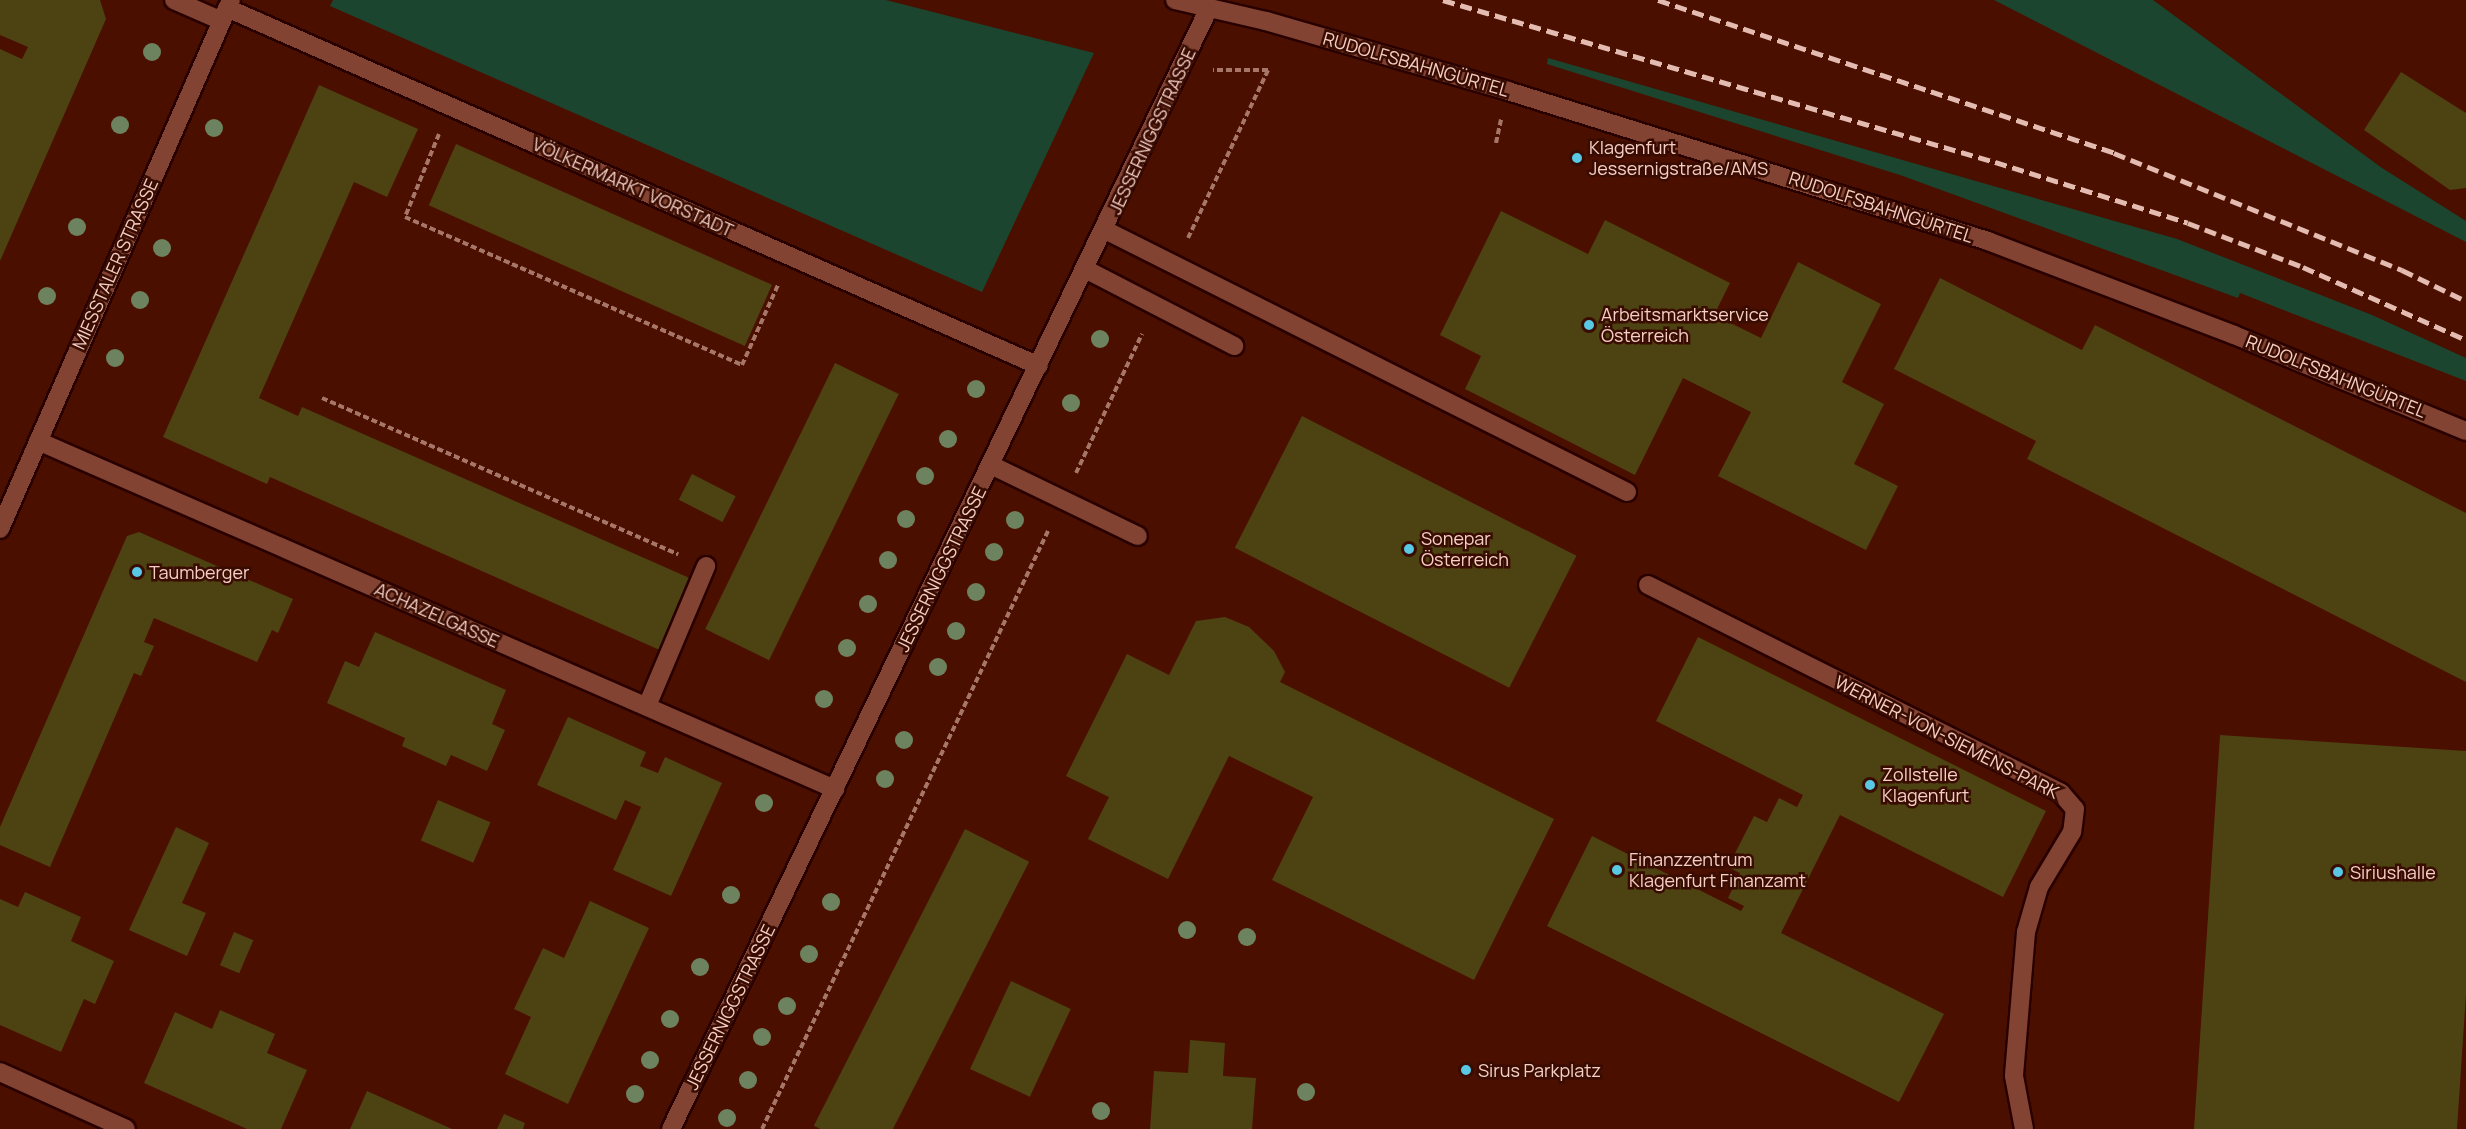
<!DOCTYPE html>
<meta charset="utf-8">
<style>
body{margin:0}
#map{position:relative;width:2466px;height:1129px;overflow:hidden;background:#4b0f00;font-family:Manrope,sans-serif}
div>[style]{position:absolute}
.green>*{inset:0;background:#1b452e}
.building>*{inset:0;background:#4d4211;transform-origin:0 0}
.path>*{height:4px;margin-top:-2px;transform-origin:0;background:repeating-linear-gradient(90deg,#a67669 0 6px,transparent 0 9px)}
.roads{filter:drop-shadow(2px 0 #290000) drop-shadow(-2px 0 #290000) drop-shadow(0 2px #290000) drop-shadow(0 -2px #290000)}
.lane>*{height:18px;margin:-9px;padding:0 9px;transform-origin:9px;border-radius:9px;background:#834332}
.street>*{height:18px;margin:-9px;padding:0 9px;transform-origin:9px;border-radius:9px;background:#834332}
.secondary>*{height:18px;margin:-9px;padding:0 9px;transform-origin:9px;border-radius:9px;background:#834332}
.rail>*{height:4.5px;margin-top:-2.25px;transform-origin:0;background:repeating-linear-gradient(90deg,#e4bbb0 0 12px,transparent 0 18px)}
.trees>*{width:18px;height:18px;margin:-9px;border-radius:50%;background:#6d825e}
.dots>*{width:16px;height:16px;translate:-50% -50%;box-sizing:border-box;border:3px solid #390c02;border-radius:50%}
span{translate:-50% -50%;white-space:nowrap;text-align:center;line-height:1.15;-webkit-text-stroke:5px #390c02;paint-order:stroke}
.street-label{font-size:18px;color:#f5cfc4}
.poi-label{font-size:18px;color:#f5cfc4}
.left{translate:0 -50%;text-align:left}
</style>
<div id="map">
<div class="green">
<div style="clip-path:polygon(333px 0,886px 0,1094px 53px,982px 292px,330px 6px)"></div>
<div style="clip-path:polygon(1994px 0,2153px 0,2382px 168px,2466px 221px,2466px 242px)"></div>
<div style="clip-path:polygon(1548px 58px,2177px 239px,2372px 315px,2466px 358px,2466px 381px,2240px 293px,2238px 298px,1900px 175px,1547px 64px)"></div>
</div>
<div class="building">
<div style="clip-path:polygon(0 0,100px 0,106px 19px,0 261px,0 49px,22px 59px,28px 47px,0 35px)"></div>
<div style="clip-path:polygon(2401px 72px,2466px 113px,2466px 188px,2450px 190px,2364px 130px)"></div>
<div style="clip-path:polygon(319px 85px,418px 129px,387px 197px,354px 182px,259px 398px,298px 416px,302px 407px,694px 580px,662px 651px,270px 477px,267px 484px,163px 437px)"></div>
<div style="left:456px;top:144px;width:346px;height:67px;rotate:24deg"></div>
<div style="clip-path:polygon(1501px 211px,1588px 254px,1605px 220px,1730px 283px,1714px 315px,1761px 338px,1798px 262px,1881px 304px,1842px 382px,1884px 404px,1854px 464px,1898px 486px,1866px 550px,1718px 476px,1751px 412px,1683px 378px,1635px 475px,1465px 389px,1481px 356px,1440px 335px)"></div>
<div style="clip-path:polygon(1940px 278px,2082px 350px,2095px 325px,2466px 513px,2466px 682px,2027px 459px,2036px 441px,1894px 369px)"></div>
<div style="left:835px;top:363px;width:71px;height:296px;rotate:26deg"></div>
<div style="left:1302px;top:416px;width:308px;height:148px;rotate:27deg"></div>
<div style="left:692px;top:474px;width:49px;height:29px;rotate:27deg"></div>
<div style="clip-path:polygon(139px 532px,293px 599px,278px 633px,272px 630px,257px 662px,154px 618px,144px 642px,154px 646px,141px 676px,134px 673px,50px 867px,0 845px,0 827px,127px 536px)"></div>
<div style="clip-path:polygon(1225px 617px,1249px 627px,1274px 651px,1285px 672px,1280px 682px,1554px 819px,1474px 980px,1272px 880px,1313px 797px,1229px 756px,1168px 879px,1088px 839px,1109px 797px,1066px 776px,1127px 654px,1169px 675px,1196px 621px)"></div>
<div style="clip-path:polygon(375px 632px,506px 690px,492px 724px,505px 730px,487px 771px,451px 755px,446px 766px,402px 746px,405px 738px,327px 703px,345px 661px,359px 667px)"></div>
<div style="clip-path:polygon(1698px 637px,2046px 811px,2003px 897px,1840px 815px,1781px 933px,1944px 1014px,1899px 1102px,1547px 926px,1592px 836px,1741px 911px,1744px 906px,1728px 898px,1740px 873px,1728px 867px,1754px 816px,1767px 822px,1779px 798px,1797px 807px,1803px 795px,1656px 721px)"></div>
<div style="clip-path:polygon(568px 717px,646px 752px,640px 766px,658px 773px,665px 757px,722px 783px,671px 896px,613px 870px,641px 807px,625px 800px,616px 820px,537px 785px)"></div>
<div style="clip-path:polygon(2220px 735px,2466px 751px,2466px 994px,2457px 1129px,2194px 1129px)"></div>
<div style="left:438px;top:800px;width:57px;height:44px;rotate:23deg"></div>
<div style="clip-path:polygon(176px 827px,209px 843px,182px 903px,206px 913px,187px 956px,129px 930px)"></div>
<div style="left:965px;top:829px;width:72px;height:333px;rotate:27deg"></div>
<div style="clip-path:polygon(25px 892px,81px 917px,71px 941px,114px 961px,95px 1004px,84px 999px,61px 1052px,0 1025px,0 899px,18px 907px)"></div>
<div style="clip-path:polygon(590px 901px,649px 928px,568px 1104px,505px 1074px,531px 1017px,514px 1009px,543px 948px,564px 958px)"></div>
<div style="left:234px;top:932px;width:21px;height:36px;rotate:23deg"></div>
<div style="left:1011px;top:981px;width:66px;height:97px;rotate:25deg"></div>
<div style="clip-path:polygon(220px 1010px,275px 1034px,267px 1053px,307px 1070px,281px 1129px,247px 1129px,144px 1083px,175px 1012px,212px 1029px)"></div>
<div style="clip-path:polygon(1190px 1040px,1225px 1043px,1223px 1076px,1256px 1078px,1252px 1129px,1150px 1129px,1154px 1071px,1188px 1073px)"></div>
<div style="clip-path:polygon(367px 1091px,452px 1129px,350px 1129px)"></div>
<div style="clip-path:polygon(504px 1114px,525px 1123px,523px 1129px,497px 1129px)"></div>
</div>
<div class="path">
<div style="left:439px;top:134px;width:90px;rotate:112.3deg"></div>
<div style="left:405px;top:217px;width:368px;rotate:23.7deg"></div>
<div style="left:742px;top:365px;width:88px;rotate:-65.8deg"></div>
<div style="left:1496px;top:143px;width:24px;rotate:-78deg"></div>
<div style="left:1188px;top:238px;width:186px;rotate:-64.5deg"></div>
<div style="left:1268px;top:70px;width:55px;rotate:180deg"></div>
<div style="left:322px;top:398px;width:389px;rotate:23.7deg"></div>
<div style="left:1076px;top:473px;width:154px;rotate:-64.6deg"></div>
<div style="left:762px;top:1129px;width:665px;rotate:-64.44deg"></div>
</div>
<div class="roads">
<div class="lane">
<div style="left:174px;top:0;width:52px;rotate:23.6deg"></div>
<div style="left:1105px;top:230px;width:584px;rotate:26.65deg"></div>
<div style="left:1085px;top:269px;width:168px;rotate:27.3deg"></div>
<div style="left:991px;top:465px;width:163px;rotate:25.8deg"></div>
<div style="left:1648px;top:585px;width:462px;rotate:26.7deg"></div>
<div style="left:2061px;top:793px;width:21px;rotate:49deg"></div>
<div style="left:2075px;top:809px;width:23px;rotate:97deg"></div>
<div style="left:2072px;top:832px;width:64px;rotate:121deg"></div>
<div style="left:2039px;top:887px;width:47px;rotate:106.1deg"></div>
<div style="left:2026px;top:932px;width:144px;rotate:94.8deg"></div>
<div style="left:2014px;top:1076px;width:54px;rotate:79.3deg"></div>
<div style="left:647px;top:706px;width:152px;rotate:-67.1deg"></div>
</div>
<div class="street">
<div style="left:227px;top:8px;width:887px;rotate:23.79deg"></div>
<div style="left:38px;top:441px;width:870px;rotate:23.59deg"></div>
<div style="left:0;top:529px;width:577px;rotate:-66.41deg"></div>
<div style="left:0;top:1072px;width:138px;rotate:24.3deg"></div>
<div style="left:671px;top:1129px;width:1243px;rotate:-64.36deg"></div>
</div>
<div class="secondary">
<div style="left:1175px;top:0;width:93px;rotate:13deg"></div>
<div style="left:1266px;top:21px;width:252px;rotate:16.1deg"></div>
<div style="left:1508px;top:91px;width:503px;rotate:17.35deg"></div>
<div style="left:1988px;top:241px;width:263px;rotate:20.9deg"></div>
<div style="left:2234px;top:335px;width:251px;rotate:22.5deg"></div>
</div>
</div>
<div class="rail">
<div style="left:1443px;top:0;width:575px;rotate:16.36deg"></div>
<div style="left:1995px;top:162px;width:202px;rotate:17.5deg"></div>
<div style="left:2188px;top:223px;width:123px;rotate:20.9deg"></div>
<div style="left:2303px;top:267px;width:179px;rotate:24.1deg"></div>
<div style="left:1658px;top:0;width:481px;rotate:18.5deg"></div>
<div style="left:2114px;top:153px;width:311px;rotate:22.1deg"></div>
<div style="left:2402px;top:270px;width:71px;rotate:25.8deg"></div>
</div>
<div class="trees">
<div style="left:152px;top:52px"></div>
<div style="left:120px;top:125px"></div>
<div style="left:214px;top:128px"></div>
<div style="left:77px;top:227px"></div>
<div style="left:162px;top:248px"></div>
<div style="left:47px;top:296px"></div>
<div style="left:140px;top:300px"></div>
<div style="left:1100px;top:339px"></div>
<div style="left:115px;top:358px"></div>
<div style="left:976px;top:389px"></div>
<div style="left:1071px;top:403px"></div>
<div style="left:948px;top:439px"></div>
<div style="left:925px;top:476px"></div>
<div style="left:906px;top:519px"></div>
<div style="left:1015px;top:520px"></div>
<div style="left:994px;top:552px"></div>
<div style="left:888px;top:560px"></div>
<div style="left:976px;top:592px"></div>
<div style="left:868px;top:604px"></div>
<div style="left:956px;top:631px"></div>
<div style="left:847px;top:648px"></div>
<div style="left:938px;top:667px"></div>
<div style="left:824px;top:699px"></div>
<div style="left:904px;top:740px"></div>
<div style="left:885px;top:779px"></div>
<div style="left:764px;top:803px"></div>
<div style="left:731px;top:895px"></div>
<div style="left:831px;top:902px"></div>
<div style="left:1187px;top:930px"></div>
<div style="left:1247px;top:937px"></div>
<div style="left:809px;top:954px"></div>
<div style="left:700px;top:967px"></div>
<div style="left:787px;top:1006px"></div>
<div style="left:670px;top:1019px"></div>
<div style="left:762px;top:1037px"></div>
<div style="left:650px;top:1060px"></div>
<div style="left:748px;top:1080px"></div>
<div style="left:1306px;top:1092px"></div>
<div style="left:635px;top:1094px"></div>
<div style="left:1101px;top:1111px"></div>
<div style="left:727px;top:1118px"></div>
</div>
<div class="dots">
<div style="left:1577px;top:158px;background:#58c8e4"></div>
<div style="left:1589px;top:325px;background:#58c8e4"></div>
<div style="left:1409px;top:549px;background:#58c8e4"></div>
<div style="left:137px;top:572px;background:#58c8e4"></div>
<div style="left:1870px;top:785px;background:#58c8e4"></div>
<div style="left:1617px;top:870px;background:#58c8e4"></div>
<div style="left:2338px;top:872px;background:#58c8e4"></div>
<div style="left:1466px;top:1070px;background:#58c8e4"></div>
</div>
<div class="street-label">
<span style="left:1416px;top:64px;rotate:16deg">RUDOLFSBAHNGÜRTEL</span>
<span style="left:1152px;top:131px;rotate:-65deg">JESSERNIGGSTRASSE</span>
<span style="left:633px;top:187px;rotate:24deg">VÖLKERMARKT VORSTADT</span>
<span style="left:1881px;top:207px;rotate:18deg">RUDOLFSBAHNGÜRTEL</span>
<span style="left:115px;top:264px;rotate:-66deg">MIESSTALER STRASSE</span>
<span style="left:2336px;top:376px;rotate:22deg">RUDOLFSBAHNGÜRTEL</span>
<span style="left:941px;top:569px;rotate:-64deg">JESSERNIGGSTRASSE</span>
<span style="left:437px;top:615px;rotate:24deg">ACHAZELGASSE</span>
<span style="left:1947px;top:737px;rotate:27deg">WERNER-VON-SIEMENS-PARK</span>
<span style="left:730px;top:1007px;rotate:-64deg">JESSERNIGGSTRASSE</span>
</div>
<div class="poi-label">
<span class="left" style="left:1589px;top:158px">Klagenfurt<br>Jessernigstraße/AMS</span>
<span class="left" style="left:1601px;top:325px">Arbeitsmarktservice<br>Österreich</span>
<span class="left" style="left:1421px;top:549px">Sonepar<br>Österreich</span>
<span class="left" style="left:149px;top:572px">Taumberger</span>
<span class="left" style="left:1882px;top:785px">Zollstelle<br>Klagenfurt</span>
<span class="left" style="left:1629px;top:870px">Finanzzentrum<br>Klagenfurt Finanzamt</span>
<span class="left" style="left:2350px;top:872px">Siriushalle</span>
<span class="left" style="left:1478px;top:1070px">Sirus Parkplatz</span>
</div>
</div>
